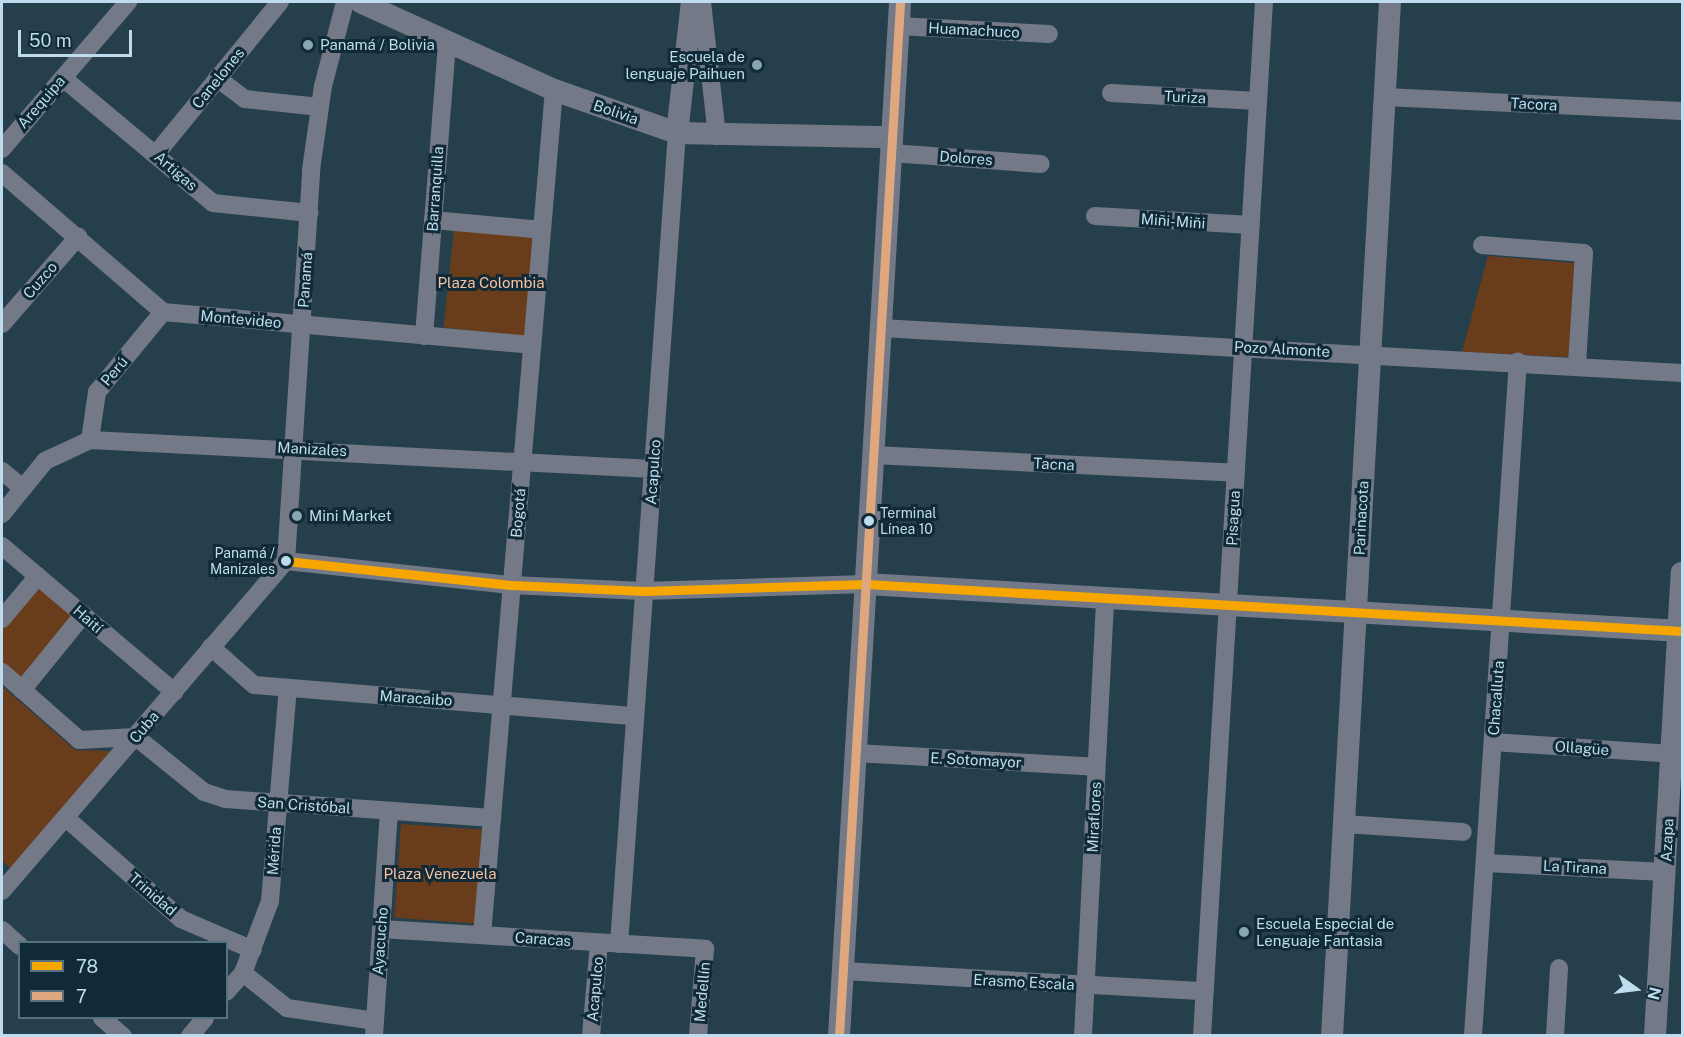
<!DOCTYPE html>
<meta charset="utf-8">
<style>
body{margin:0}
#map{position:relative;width:1684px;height:1037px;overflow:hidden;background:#25404c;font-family:"Public Sans",sans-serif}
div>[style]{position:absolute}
.green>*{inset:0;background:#693d1b;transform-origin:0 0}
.minor>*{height:18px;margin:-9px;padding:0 9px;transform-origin:9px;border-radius:9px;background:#747988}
.tertiary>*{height:22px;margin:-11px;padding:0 11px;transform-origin:11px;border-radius:11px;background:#747988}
.bus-1>*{height:9px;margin:-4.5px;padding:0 4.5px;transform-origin:4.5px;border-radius:4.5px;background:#f7a600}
.bus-2>*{height:9px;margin:-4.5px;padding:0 4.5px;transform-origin:4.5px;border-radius:4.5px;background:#dfa77e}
.dots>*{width:16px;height:16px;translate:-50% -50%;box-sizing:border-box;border:3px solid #102a37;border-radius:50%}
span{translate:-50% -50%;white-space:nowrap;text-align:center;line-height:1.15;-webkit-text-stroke:6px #102a37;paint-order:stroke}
.bus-label{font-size:14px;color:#bedced}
.left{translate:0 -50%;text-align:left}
.right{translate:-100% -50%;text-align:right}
.street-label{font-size:15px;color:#bedced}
.poi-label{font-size:15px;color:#bedced}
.park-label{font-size:15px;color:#f9c1a1}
.frame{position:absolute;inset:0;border:3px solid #bedced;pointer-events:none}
.legend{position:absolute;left:18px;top:941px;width:210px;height:78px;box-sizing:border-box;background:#102a37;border:2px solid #567180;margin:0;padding:8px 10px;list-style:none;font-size:18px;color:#bedced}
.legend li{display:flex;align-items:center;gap:12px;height:30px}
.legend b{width:30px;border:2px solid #567180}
.north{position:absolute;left:1606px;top:959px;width:60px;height:60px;-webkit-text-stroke:4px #102a37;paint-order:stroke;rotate:104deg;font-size:16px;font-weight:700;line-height:24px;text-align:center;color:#bedced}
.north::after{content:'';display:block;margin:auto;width:21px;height:27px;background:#bedced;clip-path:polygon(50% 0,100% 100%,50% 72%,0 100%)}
.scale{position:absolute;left:18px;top:30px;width:114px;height:27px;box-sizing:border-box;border:3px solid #bedced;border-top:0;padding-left:8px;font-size:18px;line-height:21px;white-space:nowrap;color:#bedced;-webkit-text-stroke:4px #102a37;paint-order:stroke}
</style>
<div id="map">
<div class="green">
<div style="left:454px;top:229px;width:83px;height:99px;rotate:6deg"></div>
<div style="clip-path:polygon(1488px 256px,1575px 263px,1569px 357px,1462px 352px)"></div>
<div style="clip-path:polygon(38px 582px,77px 615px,22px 683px,2px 665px,2px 625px)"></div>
<div style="clip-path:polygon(2px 686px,75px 750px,111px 751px,12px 870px,2px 860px)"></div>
<div style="left:401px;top:824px;width:84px;height:94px;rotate:4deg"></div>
</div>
<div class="minor">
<div style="left:702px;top:2px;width:135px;rotate:83.6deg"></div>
<div style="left:898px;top:26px;width:151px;rotate:3deg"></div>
<div style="left:63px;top:78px;width:195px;rotate:39.8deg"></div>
<div style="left:213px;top:203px;width:97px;rotate:5.9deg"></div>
<div style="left:217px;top:78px;width:35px;rotate:37deg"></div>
<div style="left:245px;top:99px;width:75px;rotate:6.1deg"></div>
<div style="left:1111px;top:93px;width:147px;rotate:3.1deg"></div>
<div style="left:1385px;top:97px;width:297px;rotate:2.7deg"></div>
<div style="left:2px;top:149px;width:194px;rotate:-49.4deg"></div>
<div style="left:891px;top:153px;width:150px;rotate:4.2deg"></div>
<div style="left:156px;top:154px;width:196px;rotate:-50.8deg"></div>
<div style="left:2px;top:173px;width:213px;rotate:40.8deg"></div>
<div style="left:163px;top:312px;width:370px;rotate:5.1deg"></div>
<div style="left:1095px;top:216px;width:156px;rotate:3.3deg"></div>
<div style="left:433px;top:220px;width:109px;rotate:5.2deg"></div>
<div style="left:1482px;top:245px;width:102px;rotate:4.5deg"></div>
<div style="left:1584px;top:253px;width:111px;rotate:93.6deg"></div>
<div style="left:2px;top:324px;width:116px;rotate:-48.9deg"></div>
<div style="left:881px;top:328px;width:802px;rotate:3.22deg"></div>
<div style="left:424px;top:336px;width:295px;rotate:-85.5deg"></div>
<div style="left:90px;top:440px;width:49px;rotate:-81.7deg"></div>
<div style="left:97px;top:392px;width:104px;rotate:-50.5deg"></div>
<div style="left:873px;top:455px;width:363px;rotate:2.8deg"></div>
<div style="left:2px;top:471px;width:26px;rotate:40deg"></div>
<div style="left:2px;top:514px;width:68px;rotate:-50.9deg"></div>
<div style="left:45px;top:461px;width:50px;rotate:-25deg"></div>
<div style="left:90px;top:440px;width:564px;rotate:2.95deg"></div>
<div style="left:2px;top:546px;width:226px;rotate:40.3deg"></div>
<div style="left:286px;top:561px;width:226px;rotate:6.1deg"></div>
<div style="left:511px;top:585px;width:133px;rotate:2.6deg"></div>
<div style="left:644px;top:591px;width:222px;rotate:-1.8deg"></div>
<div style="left:286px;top:561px;width:392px;rotate:-86.3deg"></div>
<div style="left:311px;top:170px;width:85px;rotate:-81.9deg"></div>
<div style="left:323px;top:86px;width:87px;rotate:-75.3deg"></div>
<div style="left:2px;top:619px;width:56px;rotate:-50.1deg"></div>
<div style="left:211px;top:647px;width:57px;rotate:41.5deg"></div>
<div style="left:254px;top:685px;width:382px;rotate:4.7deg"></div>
<div style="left:2px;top:672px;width:103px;rotate:41.4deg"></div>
<div style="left:79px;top:740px;width:57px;rotate:-3deg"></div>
<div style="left:22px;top:690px;width:97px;rotate:-50.9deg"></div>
<div style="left:136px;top:737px;width:87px;rotate:39deg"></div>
<div style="left:204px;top:792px;width:23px;rotate:18deg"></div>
<div style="left:226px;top:799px;width:267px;rotate:4.1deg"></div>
<div style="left:1493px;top:742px;width:179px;rotate:3.8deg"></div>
<div style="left:856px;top:753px;width:240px;rotate:3.3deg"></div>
<div style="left:66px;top:818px;width:153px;rotate:41.3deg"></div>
<div style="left:181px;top:919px;width:78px;rotate:23.3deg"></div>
<div style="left:1344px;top:824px;width:119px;rotate:3.8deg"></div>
<div style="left:1485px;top:863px;width:180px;rotate:2.9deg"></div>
<div style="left:2px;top:891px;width:435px;rotate:-49.3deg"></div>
<div style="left:381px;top:929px;width:325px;rotate:3.5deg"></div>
<div style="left:705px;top:949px;width:87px;rotate:94.6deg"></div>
<div style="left:2px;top:930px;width:24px;rotate:42deg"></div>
<div style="left:482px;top:935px;width:848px;rotate:-85.13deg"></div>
<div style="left:619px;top:944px;width:813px;rotate:-85.91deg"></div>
<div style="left:843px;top:971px;width:362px;rotate:3.2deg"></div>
<div style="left:243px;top:973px;width:56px;rotate:38.5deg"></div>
<div style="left:287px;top:1008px;width:89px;rotate:8.4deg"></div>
<div style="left:226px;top:992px;width:25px;rotate:-48deg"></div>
<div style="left:243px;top:973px;width:77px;rotate:-69.4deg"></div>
<div style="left:270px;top:901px;width:214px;rotate:-85.2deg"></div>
<div style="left:102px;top:1018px;width:28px;rotate:41deg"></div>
<div style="left:190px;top:1036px;width:23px;rotate:-50deg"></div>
<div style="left:374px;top:1036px;width:225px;rotate:-86.2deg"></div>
<div style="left:591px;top:1036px;width:93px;rotate:-85.1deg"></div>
<div style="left:1083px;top:1036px;width:439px;rotate:-87.1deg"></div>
<div style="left:1202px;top:1036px;width:1036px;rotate:-86.57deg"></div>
<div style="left:1473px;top:1036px;width:676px;rotate:-86.19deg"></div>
<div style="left:1555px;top:1036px;width:68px;rotate:-86.6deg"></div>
</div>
<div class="tertiary">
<div style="left:360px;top:2px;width:213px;rotate:24.4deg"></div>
<div style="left:554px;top:90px;width:130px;rotate:19.3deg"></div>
<div style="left:677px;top:133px;width:215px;rotate:1.1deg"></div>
<div style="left:677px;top:133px;width:132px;rotate:-83.5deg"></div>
<div style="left:866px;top:584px;width:817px;rotate:3.3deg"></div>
<div style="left:839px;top:1036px;width:1036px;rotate:-86.62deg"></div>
<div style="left:1332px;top:1036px;width:1036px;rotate:-86.79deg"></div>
<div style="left:1655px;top:1036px;width:464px;rotate:-86.7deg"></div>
</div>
<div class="bus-1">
<div style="left:286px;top:561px;width:226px;rotate:6.1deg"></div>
<div style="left:511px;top:585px;width:133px;rotate:2.6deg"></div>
<div style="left:644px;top:591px;width:222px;rotate:-1.8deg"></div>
<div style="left:866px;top:584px;width:817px;rotate:3.3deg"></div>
</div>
<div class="bus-2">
<div style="left:839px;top:1036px;width:1036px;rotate:-86.62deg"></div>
</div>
<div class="dots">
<div style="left:308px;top:45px;background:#88a5b5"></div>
<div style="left:757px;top:65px;background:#88a5b5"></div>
<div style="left:297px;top:516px;background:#88a5b5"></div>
<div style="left:869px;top:521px;background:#bedced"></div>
<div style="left:286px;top:561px;background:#bedced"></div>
<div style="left:1244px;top:932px;background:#88a5b5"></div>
</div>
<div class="bus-label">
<span class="left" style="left:880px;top:521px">Terminal<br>Línea 10</span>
<span class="right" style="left:275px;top:561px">Panamá /<br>Manizales</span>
</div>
<div class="street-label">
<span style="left:974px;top:30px;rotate:3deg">Huamachuco</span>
<span style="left:218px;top:78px;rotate:-51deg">Canelones</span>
<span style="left:1185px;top:97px;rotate:3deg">Turiza</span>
<span style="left:41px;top:102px;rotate:-49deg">Arequipa</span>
<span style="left:1534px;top:104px;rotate:3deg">Tacora</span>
<span style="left:616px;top:112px;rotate:19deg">Bolivia</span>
<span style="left:966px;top:158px;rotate:4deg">Dolores</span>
<span style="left:176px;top:171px;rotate:41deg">Artigas</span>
<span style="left:435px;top:189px;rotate:-86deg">Barranquilla</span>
<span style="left:1173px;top:221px;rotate:4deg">Miñi-Miñi</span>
<span style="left:40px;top:280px;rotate:-49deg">Cuzco</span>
<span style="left:305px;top:280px;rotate:-86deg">Panamá</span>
<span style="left:241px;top:319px;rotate:5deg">Montevideo</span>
<span style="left:1282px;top:349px;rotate:3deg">Pozo Almonte</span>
<span style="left:114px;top:371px;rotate:-50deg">Perú</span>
<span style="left:312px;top:449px;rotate:3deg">Manizales</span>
<span style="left:1054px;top:464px;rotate:3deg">Tacna</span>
<span style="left:653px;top:472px;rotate:-86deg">Acapulco</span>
<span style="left:518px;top:513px;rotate:-85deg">Bogotá</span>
<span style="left:1233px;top:518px;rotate:-87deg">Pisagua</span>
<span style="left:1361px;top:518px;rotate:-87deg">Parinacota</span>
<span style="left:88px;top:619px;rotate:41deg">Haití</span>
<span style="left:416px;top:698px;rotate:4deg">Maracaibo</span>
<span style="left:1496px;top:698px;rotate:-86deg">Chacalluta</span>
<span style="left:144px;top:727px;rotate:-50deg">Cuba</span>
<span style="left:1582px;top:748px;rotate:4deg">Ollagüe</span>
<span style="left:976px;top:760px;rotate:3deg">E. Sotomayor</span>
<span style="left:304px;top:805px;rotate:4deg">San Cristóbal</span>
<span style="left:1094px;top:817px;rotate:-87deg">Miraflores</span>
<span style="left:1667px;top:840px;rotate:-87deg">Azapa</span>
<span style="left:274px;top:851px;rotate:-86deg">Mérida</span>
<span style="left:1575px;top:867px;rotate:3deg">La Tirana</span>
<span style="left:153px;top:894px;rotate:41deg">Trinidad</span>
<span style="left:543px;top:939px;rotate:4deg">Caracas</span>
<span style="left:380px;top:941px;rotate:-86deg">Ayacucho</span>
<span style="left:1024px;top:982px;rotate:3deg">Erasmo Escala</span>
<span style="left:595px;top:989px;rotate:-85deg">Acapulco</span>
<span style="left:702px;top:992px;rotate:-85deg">Medellín</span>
</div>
<div class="poi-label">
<span class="left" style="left:320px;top:45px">Panamá / Bolivia</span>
<span class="right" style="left:745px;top:65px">Escuela de<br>lenguaje Paihuen</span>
<span class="left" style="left:309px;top:516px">Mini Market</span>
<span class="left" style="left:1256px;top:932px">Escuela Especial de<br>Lenguaje Fantasia</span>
</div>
<div class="park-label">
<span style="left:491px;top:283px">Plaza Colombia</span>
<span style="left:440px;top:874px">Plaza Venezuela</span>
</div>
<div class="frame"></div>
<ul class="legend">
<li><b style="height:8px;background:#f7a600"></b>78</li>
<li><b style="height:8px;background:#dfa77e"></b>7</li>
</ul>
<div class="north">N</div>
<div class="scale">50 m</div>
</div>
